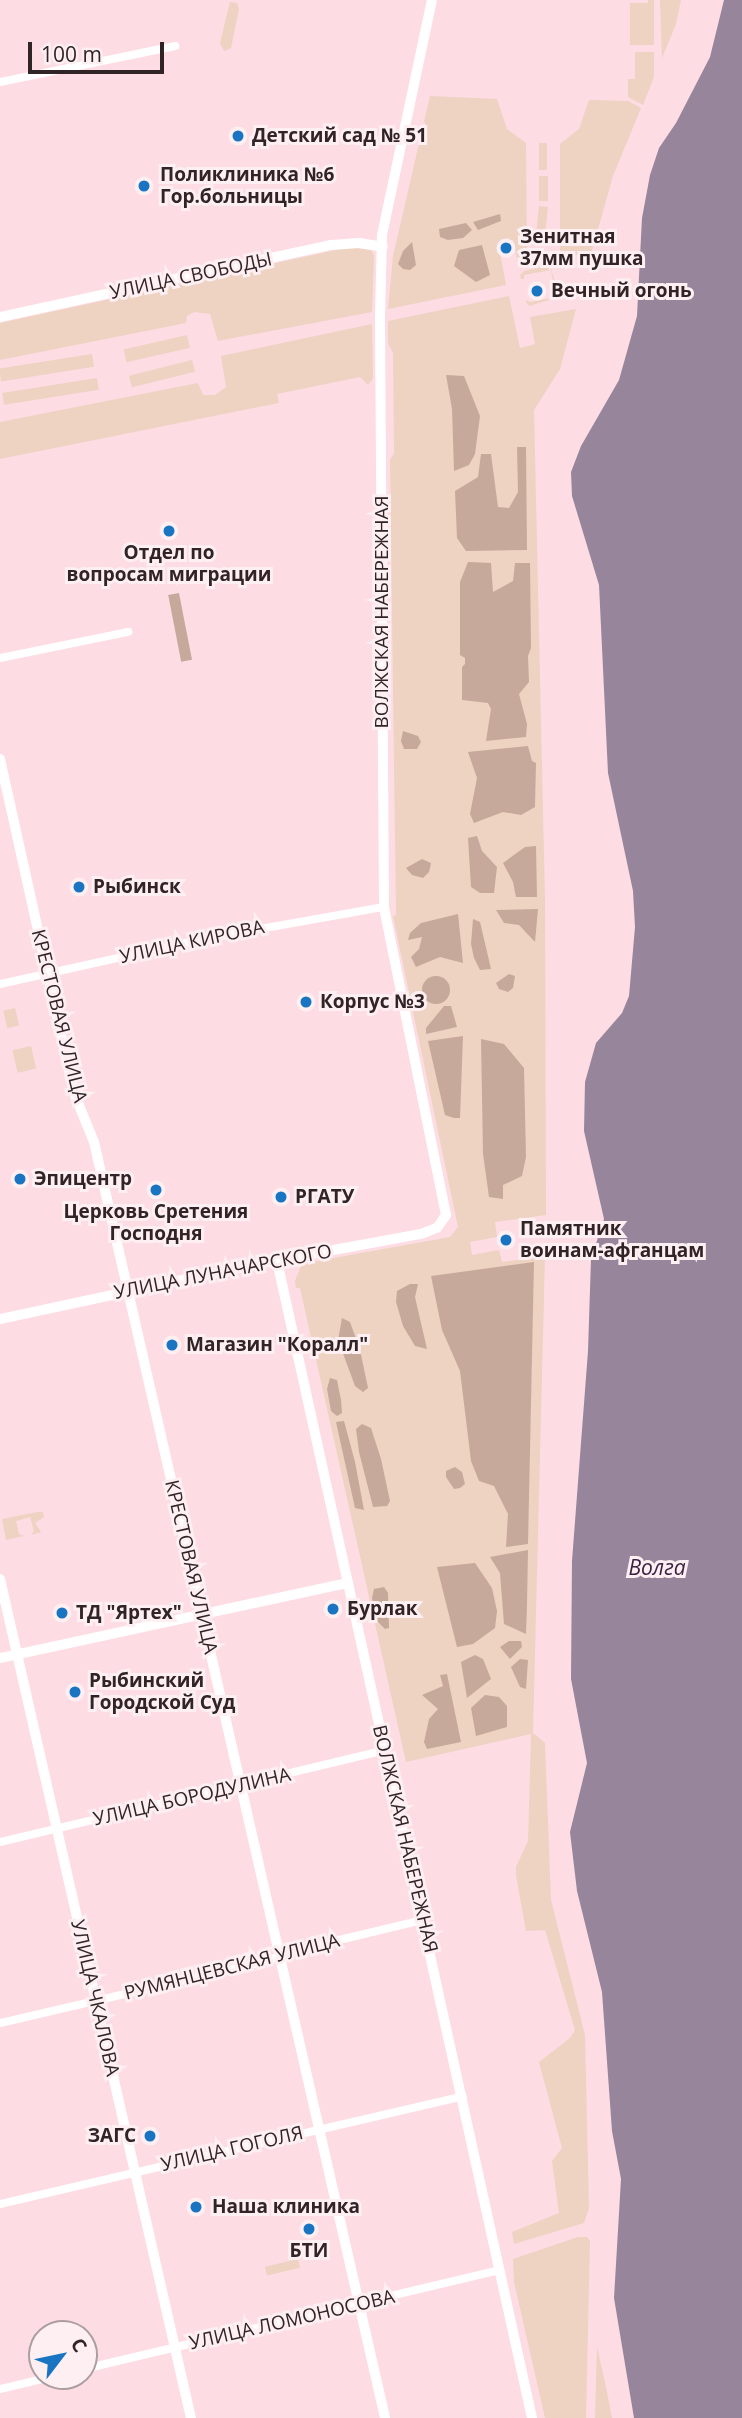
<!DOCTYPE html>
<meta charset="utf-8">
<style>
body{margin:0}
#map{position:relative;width:742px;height:2418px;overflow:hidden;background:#fedce3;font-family:"Open Sans",sans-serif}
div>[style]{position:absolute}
.green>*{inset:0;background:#eed2c2;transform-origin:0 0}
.forest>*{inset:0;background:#c6a99a;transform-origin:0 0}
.round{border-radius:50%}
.water>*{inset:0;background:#97859c}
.minor>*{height:8px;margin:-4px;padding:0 4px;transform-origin:4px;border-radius:4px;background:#fff}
.tertiary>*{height:10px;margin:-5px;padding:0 5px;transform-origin:5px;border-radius:5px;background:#fff}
.dots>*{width:19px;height:19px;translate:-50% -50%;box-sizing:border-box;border:4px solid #fdeff2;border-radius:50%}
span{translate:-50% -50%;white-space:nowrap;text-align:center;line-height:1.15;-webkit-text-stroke:6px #fdeff2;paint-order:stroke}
.poi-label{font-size:19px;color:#312427;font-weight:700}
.left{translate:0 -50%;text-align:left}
.right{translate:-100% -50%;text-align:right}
.street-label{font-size:19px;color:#312427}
.water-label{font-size:21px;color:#3c2143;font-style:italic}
.north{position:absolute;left:28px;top:2320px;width:70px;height:70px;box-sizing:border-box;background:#fdeff2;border:2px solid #ab9ea1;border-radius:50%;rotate:58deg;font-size:19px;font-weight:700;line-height:28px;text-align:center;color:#312427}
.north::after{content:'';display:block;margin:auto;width:24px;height:32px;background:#1974c1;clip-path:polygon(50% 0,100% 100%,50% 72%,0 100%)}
.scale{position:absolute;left:28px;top:42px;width:136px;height:32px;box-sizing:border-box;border:4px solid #312427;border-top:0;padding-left:9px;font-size:21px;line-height:24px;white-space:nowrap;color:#312427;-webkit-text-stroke:5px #fdeff2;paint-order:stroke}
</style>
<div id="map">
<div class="green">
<div style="clip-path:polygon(648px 0,654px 0,654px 45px,630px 45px,630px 3px,648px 3px)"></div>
<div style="clip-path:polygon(660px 0,681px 0,676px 24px,662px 58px)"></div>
<div style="clip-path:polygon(230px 2px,237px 3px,239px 9px,231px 48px,224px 51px,220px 43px)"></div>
<div style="clip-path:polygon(635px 52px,654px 52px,654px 77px,643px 105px,628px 97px,628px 79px,635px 79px)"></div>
<div style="clip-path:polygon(430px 96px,497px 99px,507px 129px,526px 143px,527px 261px,518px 263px,513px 240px,498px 242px,506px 285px,388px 309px,393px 256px)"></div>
<div style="clip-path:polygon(589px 100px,628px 101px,641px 108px,613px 176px,591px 254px,560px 256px,560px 144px,579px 129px)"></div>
<div style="left:539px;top:143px;width:8px;height:27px"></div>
<div style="left:539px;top:176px;width:9px;height:25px"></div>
<div style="left:539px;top:206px;width:9px;height:28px;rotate:6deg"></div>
<div style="clip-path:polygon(350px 247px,371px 250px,374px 255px,372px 312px,218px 341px,210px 314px,194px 312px,187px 316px,186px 323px,0 360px,0 323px)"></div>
<div style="clip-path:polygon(550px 265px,559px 297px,529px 306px,525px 300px,530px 302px,556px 297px,551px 270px,524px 275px,524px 279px,521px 279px,520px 275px,524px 271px)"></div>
<div style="clip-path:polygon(509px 296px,520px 348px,535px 344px,530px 317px,576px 309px,560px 369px,534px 410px,545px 899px,546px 1215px,495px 1222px,497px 1237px,470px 1242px,472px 1255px,499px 1250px,502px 1262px,545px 1256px,533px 1733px,545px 1743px,551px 1900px,585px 2035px,589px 2208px,584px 2223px,514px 2244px,512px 2232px,559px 2213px,552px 2161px,562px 2148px,539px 2062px,570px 2038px,575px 2030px,545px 1930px,526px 1931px,516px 1875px,516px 1867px,528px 1841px,531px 1734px,406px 1762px,300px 1288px,296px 1288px,295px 1281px,301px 1266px,306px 1263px,450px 1237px,458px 1227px,393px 916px,396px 915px,390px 460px,394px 453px,393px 353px,388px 343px,388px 321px)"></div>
<div style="clip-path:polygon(372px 324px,373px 378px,368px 385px,360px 377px,277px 394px,279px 403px,0 459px,0 422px,198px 383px,203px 395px,215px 395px,226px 387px,221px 356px)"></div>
<div style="left:187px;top:335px;width:13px;height:65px;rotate:77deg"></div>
<div style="left:92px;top:354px;width:13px;height:94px;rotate:81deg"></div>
<div style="left:192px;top:360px;width:12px;height:65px;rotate:76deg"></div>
<div style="left:97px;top:378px;width:12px;height:96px;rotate:81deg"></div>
<div style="left:15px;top:1008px;width:18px;height:12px;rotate:77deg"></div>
<div style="left:31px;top:1046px;width:23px;height:19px;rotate:77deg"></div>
<div style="clip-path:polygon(37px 1512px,43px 1512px,44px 1517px,35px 1523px,41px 1532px,31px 1535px,34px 1531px,30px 1517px,16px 1521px,19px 1534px,24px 1536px,6px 1540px,2px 1519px)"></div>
<div style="clip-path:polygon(578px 2237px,587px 2237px,590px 2241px,586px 2418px,545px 2418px,514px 2282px,513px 2259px)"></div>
<div style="left:298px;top:2259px;width:9px;height:34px;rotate:77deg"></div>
<div style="clip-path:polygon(597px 2347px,606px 2387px,612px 2418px,595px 2418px)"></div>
</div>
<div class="forest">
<div style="clip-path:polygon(500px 214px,501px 221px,478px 230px,473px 222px)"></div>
<div style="clip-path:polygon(466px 223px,472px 230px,463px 238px,448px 240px,440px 237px,439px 229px)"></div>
<div style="clip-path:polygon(412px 242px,416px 265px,410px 270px,403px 269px,398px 264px,403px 251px)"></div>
<div style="clip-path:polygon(482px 245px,490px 275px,476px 282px,454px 266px,459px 250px)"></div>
<div style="clip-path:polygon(446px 375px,464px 376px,480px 416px,475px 454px,469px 465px,454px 471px,452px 409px)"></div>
<div style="clip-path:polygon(517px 447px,526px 447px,527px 550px,466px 551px,457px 538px,455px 491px,478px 477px,481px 454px,491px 454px,498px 507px,509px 508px,518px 492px)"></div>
<div style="clip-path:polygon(468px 562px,491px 563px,493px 592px,513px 581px,515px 563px,530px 563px,531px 648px,528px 656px,529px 682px,519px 694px,527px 724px,526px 737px,486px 741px,491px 709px,488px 703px,462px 700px,462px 667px,465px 664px,465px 658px,460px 655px,460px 582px)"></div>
<div style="left:179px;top:593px;width:68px;height:11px;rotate:79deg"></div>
<div style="clip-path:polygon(403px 731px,418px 736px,421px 742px,417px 749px,404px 749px,401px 741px)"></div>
<div style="clip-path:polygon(528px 746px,532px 761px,536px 763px,535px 807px,521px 815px,503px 812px,474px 823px,470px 814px,477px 778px,468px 752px)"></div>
<div style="clip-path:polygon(477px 836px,482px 851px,497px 867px,494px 893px,480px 893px,471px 887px,468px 838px)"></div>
<div style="clip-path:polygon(536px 846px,537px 897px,516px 897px,513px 882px,503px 863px,525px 847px)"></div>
<div style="clip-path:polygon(422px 859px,431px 863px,429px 872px,423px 878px,412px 875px,406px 868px)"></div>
<div style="clip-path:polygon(538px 909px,535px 942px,519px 925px,504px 923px,496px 910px)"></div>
<div style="clip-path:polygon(458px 914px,463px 963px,440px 957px,416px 967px,411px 957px,419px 949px,422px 937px,408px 940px,410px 933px,421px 923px)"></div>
<div style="clip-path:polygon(473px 919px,480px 922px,491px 969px,480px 970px,474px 958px,471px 944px)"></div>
<div style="clip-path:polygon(509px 974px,515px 976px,513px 988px,508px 992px,499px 989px,496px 983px)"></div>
<div class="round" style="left:422px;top:976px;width:28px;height:28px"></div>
<div style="clip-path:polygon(444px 1006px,451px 1006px,457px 1027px,426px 1034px,426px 1028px)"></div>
<div style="clip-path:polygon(463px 1036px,460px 1118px,454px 1118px,445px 1115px,428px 1041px)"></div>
<div style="clip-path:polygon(481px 1039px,504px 1044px,524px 1068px,526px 1157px,522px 1176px,503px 1185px,503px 1199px,489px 1197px,483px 1154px)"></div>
<div style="clip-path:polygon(534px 1262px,528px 1544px,506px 1547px,508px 1514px,494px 1486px,479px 1481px,471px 1461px,460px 1371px,442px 1330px,431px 1276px)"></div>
<div style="clip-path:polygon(410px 1284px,418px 1284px,415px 1297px,427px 1349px,415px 1346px,403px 1326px,396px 1302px,397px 1291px)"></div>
<div style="clip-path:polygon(342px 1318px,350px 1322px,360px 1350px,368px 1388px,363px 1392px,355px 1386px,338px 1340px)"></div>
<div style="clip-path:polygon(330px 1378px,337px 1380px,341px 1400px,342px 1413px,337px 1416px,331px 1411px,327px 1389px)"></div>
<div style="clip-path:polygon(344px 1421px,355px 1462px,364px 1510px,355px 1508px,336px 1422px)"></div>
<div style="clip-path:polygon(362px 1424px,371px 1428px,381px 1459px,390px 1501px,387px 1506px,373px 1507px,359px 1452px,356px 1429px)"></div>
<div style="clip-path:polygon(455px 1467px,462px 1472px,465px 1484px,460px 1488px,454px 1489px,446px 1477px,446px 1471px)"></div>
<div style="clip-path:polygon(528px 1550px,527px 1606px,526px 1634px,504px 1624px,500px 1573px,490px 1557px)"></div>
<div style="clip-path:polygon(475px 1563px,492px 1588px,497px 1611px,495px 1628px,473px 1644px,457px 1647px,437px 1567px)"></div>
<div style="clip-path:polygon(384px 1587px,388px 1593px,389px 1628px,385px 1629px,378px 1622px,372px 1598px,374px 1589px)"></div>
<div style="clip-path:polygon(509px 1641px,521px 1641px,522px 1647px,510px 1659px,500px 1647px)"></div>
<div style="clip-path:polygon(475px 1655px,483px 1659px,491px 1679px,467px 1698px,461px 1662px)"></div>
<div style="clip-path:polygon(520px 1659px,528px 1660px,526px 1689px,520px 1687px,511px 1667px)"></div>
<div style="clip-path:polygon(447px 1674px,461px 1742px,427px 1749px,424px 1742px,429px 1719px,438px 1709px,422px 1695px,443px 1686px,440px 1675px)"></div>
<div style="clip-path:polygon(485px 1695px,499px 1697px,507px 1706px,507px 1727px,476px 1736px,471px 1708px)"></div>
</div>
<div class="water">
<div style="clip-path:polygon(724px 0,742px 0,742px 2418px,634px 2418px,614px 2298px,621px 2179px,612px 2131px,602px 1992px,577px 1891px,570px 1832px,587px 1763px,571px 1679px,572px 1561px,588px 1351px,591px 1259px,604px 1219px,584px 1131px,585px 1082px,596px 1043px,622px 1013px,629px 996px,635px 927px,633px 891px,608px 773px,599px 585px,572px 496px,571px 472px,581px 446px,619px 380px,637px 316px,642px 218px,650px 175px,659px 148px,676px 123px,710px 57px)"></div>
</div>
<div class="minor">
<div style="left:0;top:82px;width:179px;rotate:-11.6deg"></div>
<div style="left:0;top:658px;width:131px;rotate:-11.5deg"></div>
<div style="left:0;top:984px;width:203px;rotate:-12.5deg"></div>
<div style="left:198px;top:940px;width:189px;rotate:-10.1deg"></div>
<div style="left:0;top:1842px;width:396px;rotate:-13.4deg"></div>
<div style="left:0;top:2023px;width:277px;rotate:-13.1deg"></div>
<div style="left:270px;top:1960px;width:21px;rotate:-23deg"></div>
<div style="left:289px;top:1952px;width:137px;rotate:-13.5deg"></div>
<div style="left:0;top:2204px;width:475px;rotate:-13.1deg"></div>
<div style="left:84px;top:2369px;width:428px;rotate:-13.4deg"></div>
<div style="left:0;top:2389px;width:57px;rotate:-13.3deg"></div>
</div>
<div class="tertiary">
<div style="left:0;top:317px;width:339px;rotate:-12.3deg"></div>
<div style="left:331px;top:245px;width:28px;rotate:-4deg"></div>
<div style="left:359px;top:243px;width:24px;rotate:9deg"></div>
<div style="left:0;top:759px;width:342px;rotate:77.5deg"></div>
<div style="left:74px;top:1093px;width:53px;rotate:67.8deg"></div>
<div style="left:94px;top:1142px;width:1309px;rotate:77.15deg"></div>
<div style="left:277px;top:1261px;width:1185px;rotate:77.57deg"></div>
<div style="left:0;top:1319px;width:263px;rotate:-12.1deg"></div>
<div style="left:257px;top:1264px;width:167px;rotate:-10.4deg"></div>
<div style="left:421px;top:1234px;width:17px;rotate:-21deg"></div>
<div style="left:437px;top:1228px;width:16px;rotate:-55deg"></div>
<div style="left:446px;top:1215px;width:314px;rotate:-101.4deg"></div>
<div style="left:384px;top:907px;width:591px;rotate:-90.39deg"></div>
<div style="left:380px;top:316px;width:81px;rotate:-88.6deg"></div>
<div style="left:382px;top:235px;width:240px;rotate:-78deg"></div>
<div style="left:0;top:1579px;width:860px;rotate:77.18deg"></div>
<div style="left:0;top:1658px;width:356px;rotate:-12.2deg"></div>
</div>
<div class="dots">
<div style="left:238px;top:136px;background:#1974c1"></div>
<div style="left:144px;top:186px;background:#1974c1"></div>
<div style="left:506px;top:248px;background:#1974c1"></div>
<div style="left:537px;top:291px;background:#1974c1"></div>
<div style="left:169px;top:531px;background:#1974c1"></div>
<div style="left:79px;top:887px;background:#1974c1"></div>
<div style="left:306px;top:1002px;background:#1974c1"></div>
<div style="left:20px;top:1179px;background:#1974c1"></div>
<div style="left:156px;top:1190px;background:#1974c1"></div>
<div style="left:281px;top:1197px;background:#1974c1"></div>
<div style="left:506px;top:1240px;background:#1974c1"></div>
<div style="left:172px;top:1345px;background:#1974c1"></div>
<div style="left:333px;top:1609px;background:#1974c1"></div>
<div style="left:62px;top:1613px;background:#1974c1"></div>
<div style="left:75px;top:1692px;background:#1974c1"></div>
<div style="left:150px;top:2136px;background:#1974c1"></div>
<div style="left:196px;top:2207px;background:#1974c1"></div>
<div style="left:309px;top:2229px;background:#1974c1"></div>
</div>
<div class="poi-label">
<span class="left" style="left:252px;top:136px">Детский сад № 51</span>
<span class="left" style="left:160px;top:186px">Поликлиника №6<br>Гор.больницы</span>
<span class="left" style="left:520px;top:248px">Зенитная<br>37мм пушка</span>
<span class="left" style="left:551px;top:291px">Вечный огонь</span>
<span style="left:169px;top:564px">Отдел по<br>вопросам миграции</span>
<span class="left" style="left:93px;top:887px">Рыбинск</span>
<span class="left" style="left:320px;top:1002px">Корпус №3</span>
<span class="left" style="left:34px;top:1179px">Эпицентр</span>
<span class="left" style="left:295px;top:1197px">РГАТУ</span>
<span style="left:156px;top:1223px">Церковь Сретения<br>Господня</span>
<span class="left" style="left:520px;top:1240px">Памятник<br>воинам-афганцам</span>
<span class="left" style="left:186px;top:1345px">Магазин "Коралл"</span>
<span class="left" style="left:347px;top:1609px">Бурлак</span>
<span class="left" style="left:76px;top:1613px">ТД "Яртех"</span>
<span class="left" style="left:89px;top:1692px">Рыбинский<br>Городской Суд</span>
<span class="right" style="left:136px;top:2136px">ЗАГС</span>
<span class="left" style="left:212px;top:2207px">Наша клиника</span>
<span style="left:309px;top:2251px">БТИ</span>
</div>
<div class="street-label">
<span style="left:191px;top:276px;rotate:-12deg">УЛИЦА СВОБОДЫ</span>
<span style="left:382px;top:612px;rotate:-90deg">ВОЛЖСКАЯ НАБЕРЕЖНАЯ</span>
<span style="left:192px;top:942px;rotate:-12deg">УЛИЦА КИРОВА</span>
<span style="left:59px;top:1016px;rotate:76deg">КРЕСТОВАЯ УЛИЦА</span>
<span style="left:223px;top:1272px;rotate:-11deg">УЛИЦА ЛУНАЧАРСКОГО</span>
<span style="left:191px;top:1567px;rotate:77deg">КРЕСТОВАЯ УЛИЦА</span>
<span style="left:192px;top:1797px;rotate:-13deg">УЛИЦА БОРОДУЛИНА</span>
<span style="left:405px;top:1839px;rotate:77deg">ВОЛЖСКАЯ НАБЕРЕЖНАЯ</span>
<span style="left:232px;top:1967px;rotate:-14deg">РУМЯНЦЕВСКАЯ УЛИЦА</span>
<span style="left:95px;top:1998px;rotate:77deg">УЛИЦА ЧКАЛОВА</span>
<span style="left:232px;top:2149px;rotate:-13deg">УЛИЦА ГОГОЛЯ</span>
<span style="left:292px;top:2320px;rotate:-13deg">УЛИЦА ЛОМОНОСОВА</span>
</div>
<div class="water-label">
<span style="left:657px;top:1567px">Волга</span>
</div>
<div class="north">С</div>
<div class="scale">100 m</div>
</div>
